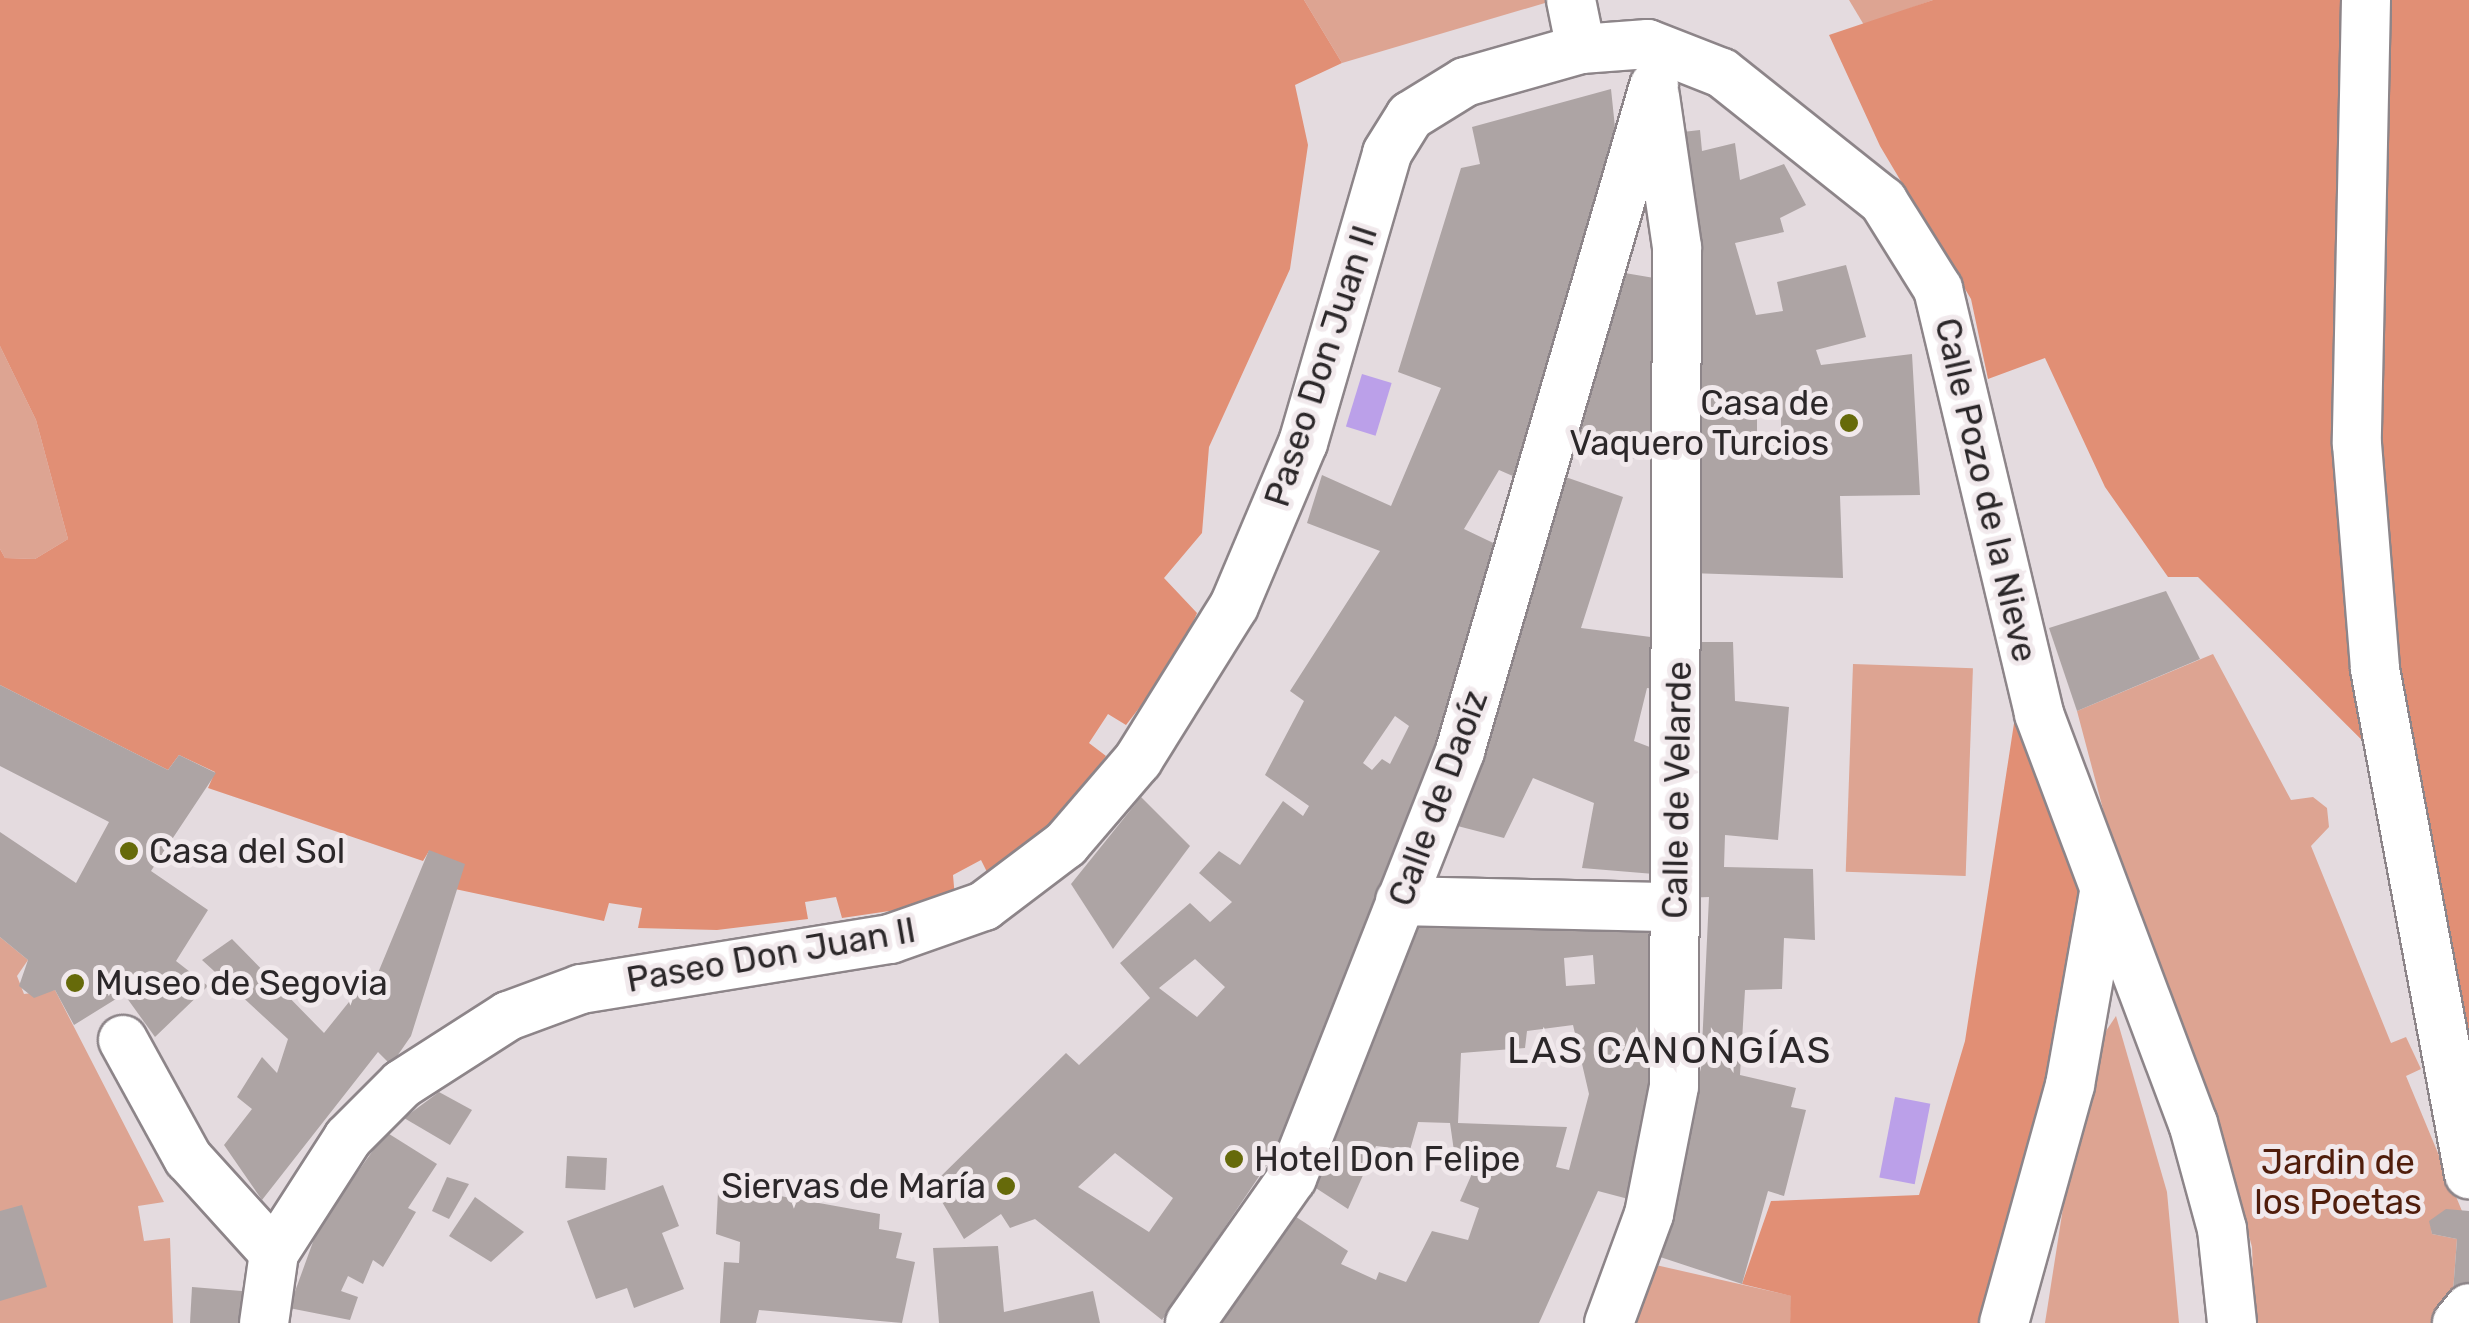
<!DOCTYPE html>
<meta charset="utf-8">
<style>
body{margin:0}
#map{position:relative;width:2469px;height:1323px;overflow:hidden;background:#e4dbdf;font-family:Rubik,sans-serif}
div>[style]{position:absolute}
.green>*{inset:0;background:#dda492;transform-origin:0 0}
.forest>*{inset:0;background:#e18f75}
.water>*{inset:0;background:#bba0e9;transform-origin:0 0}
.building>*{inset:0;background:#ada4a4;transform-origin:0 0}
.roads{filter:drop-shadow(2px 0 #8d8589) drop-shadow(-2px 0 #8d8589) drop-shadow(0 2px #8d8589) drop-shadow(0 -2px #8d8589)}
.street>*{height:48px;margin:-24px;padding:0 24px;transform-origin:24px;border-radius:24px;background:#fff}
.dots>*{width:28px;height:28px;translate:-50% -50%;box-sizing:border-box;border:5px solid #f1e9ec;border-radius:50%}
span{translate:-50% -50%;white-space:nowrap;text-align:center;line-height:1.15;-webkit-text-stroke:10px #f1e9ec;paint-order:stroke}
.street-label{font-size:35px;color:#2b2729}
.poi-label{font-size:35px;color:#2b2729}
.right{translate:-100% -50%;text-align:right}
.left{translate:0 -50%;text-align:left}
.park-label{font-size:35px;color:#501d0b}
.neighbourhood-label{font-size:38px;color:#2b2729;letter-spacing:2.5px}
</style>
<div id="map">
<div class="green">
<div style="clip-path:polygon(1304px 0,1555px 0,1342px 63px)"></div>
<div style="clip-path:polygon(1849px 0,1933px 0,1864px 25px)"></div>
<div style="clip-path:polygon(0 346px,36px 420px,68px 539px,35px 559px,5px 558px,0 549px)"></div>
<div style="clip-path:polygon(2213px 654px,2291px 800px,2313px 797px,2327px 808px,2329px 827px,2311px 846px,2391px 1043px,2406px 1037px,2421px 1069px,2406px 1076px,2462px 1211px,2430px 1221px,2432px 1234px,2457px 1239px,2453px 1292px,2433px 1323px,2255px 1323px,2252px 1247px,2217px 1117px,2117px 862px,2077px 711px)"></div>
<div style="left:1853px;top:664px;width:120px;height:208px;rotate:2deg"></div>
<div style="clip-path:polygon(0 937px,28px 960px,17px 976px,24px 994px,55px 990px,164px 1202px,138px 1206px,144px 1241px,170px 1238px,173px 1323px,0 1323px)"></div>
<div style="clip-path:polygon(2116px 1016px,2167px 1192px,2179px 1323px,2045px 1323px,2086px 1061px)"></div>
<div style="clip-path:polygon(1647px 1263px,1792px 1296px,1790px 1323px,1623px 1323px)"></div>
</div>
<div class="forest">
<div style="clip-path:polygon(0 0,1304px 0,1342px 63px,1295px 85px,1308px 145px,1290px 269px,1209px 447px,1202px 533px,1164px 578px,1197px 613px,1177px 659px,1126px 725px,1108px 714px,1089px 743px,1106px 756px,1038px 847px,991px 880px,981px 860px,953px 875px,955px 898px,930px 905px,842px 918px,836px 897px,805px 902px,808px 919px,717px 930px,638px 928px,642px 908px,609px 903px,604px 921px,455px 889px,429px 851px,423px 861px,208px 788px,215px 772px,179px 755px,168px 770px,0 685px,0 549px,5px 558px,35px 559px,68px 539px,36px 420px,0 346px)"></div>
<div style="clip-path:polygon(1933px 0,2469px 0,2469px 1057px,2414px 792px,2198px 577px,2168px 577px,2105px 487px,2045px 358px,1988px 379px,1971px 299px,1880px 146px,1829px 35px)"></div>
<div style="clip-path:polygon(2017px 704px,2093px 887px,2043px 1160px,1986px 1323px,1790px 1323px,1791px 1296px,1742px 1284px,1771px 1201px,1919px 1195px,1965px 1041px)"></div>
</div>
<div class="water">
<div style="left:1362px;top:374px;width:31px;height:55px;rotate:17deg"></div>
<div style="left:1895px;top:1097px;width:36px;height:82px;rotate:11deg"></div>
</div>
<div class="building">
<div style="clip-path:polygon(evenodd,1611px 89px,1618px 156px,1531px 484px,1499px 470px,1464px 529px,1510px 551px,1308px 1104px,1162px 1320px,1035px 1219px,1010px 1228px,1001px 1214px,964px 1239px,932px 1185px,1066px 1053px,1079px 1065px,1150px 998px,1120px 963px,1190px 903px,1210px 922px,1232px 902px,1199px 873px,1219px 851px,1240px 865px,1283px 801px,1303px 816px,1309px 806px,1265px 775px,1304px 701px,1290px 691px,1380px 551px,1307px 523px,1322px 475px,1391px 506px,1441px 388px,1398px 372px,1461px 168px,1480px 164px,1472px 127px,1611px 89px,1395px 716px,1409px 726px,1390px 764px,1382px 759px,1372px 770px,1363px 763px,1395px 716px,1611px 89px,1195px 959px,1225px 987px,1197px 1017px,1159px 988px,1195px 959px,1611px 89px,1115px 1153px,1173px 1198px,1149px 1232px,1078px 1187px,1115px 1153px)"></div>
<div style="clip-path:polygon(evenodd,1700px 130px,1702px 151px,1735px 143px,1740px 180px,1784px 164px,1806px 205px,1780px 218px,1784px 232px,1735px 243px,1756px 315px,1783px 311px,1777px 282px,1846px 265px,1866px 337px,1816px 350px,1821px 365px,1912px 354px,1920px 495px,1840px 496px,1843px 578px,1689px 573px,1674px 133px,1700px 130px,1757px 410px,1781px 410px,1781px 437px,1757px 436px,1757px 410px)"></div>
<div style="clip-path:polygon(1613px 271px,1666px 280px,1664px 451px,1637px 446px,1636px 459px,1566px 448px)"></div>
<div style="clip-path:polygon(1554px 473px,1623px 497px,1581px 628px,1674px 640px,1673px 691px,1647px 688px,1634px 741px,1668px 754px,1695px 642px,1733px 642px,1735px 701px,1789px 707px,1778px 840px,1725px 835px,1724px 867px,1813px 869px,1815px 940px,1784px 938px,1782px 989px,1745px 990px,1740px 1075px,1796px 1088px,1791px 1107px,1806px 1110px,1784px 1196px,1768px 1191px,1742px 1284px,1651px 1254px,1701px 1068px,1709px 897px,1682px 898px,1666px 875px,1582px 868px,1594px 803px,1533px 778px,1504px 838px,1442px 822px)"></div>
<div style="clip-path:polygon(2166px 591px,2200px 659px,2077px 711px,2049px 628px)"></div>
<div style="clip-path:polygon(0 685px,168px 770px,179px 755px,216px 773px,151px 871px,208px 910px,176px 961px,208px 986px,155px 1037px,124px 994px,74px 1025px,55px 990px,34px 998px,19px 986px,28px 960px,0 937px,0 832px,76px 883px,109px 822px,0 766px)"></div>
<div style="clip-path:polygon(1141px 797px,1190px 846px,1113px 949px,1071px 884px)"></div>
<div style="clip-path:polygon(429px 850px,465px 864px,411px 1036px,391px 1065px,378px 1052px,262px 1200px,224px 1145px,252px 1109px,237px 1097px,262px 1057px,277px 1073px,288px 1039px,202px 960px,232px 939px,324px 1033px,357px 992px,368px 997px)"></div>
<div style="clip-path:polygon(evenodd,1407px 910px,1668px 918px,1667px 1014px,1636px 1201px,1598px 1191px,1539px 1323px,1202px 1323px,1281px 1207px,1348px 1251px,1341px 1264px,1376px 1280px,1379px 1272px,1406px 1282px,1432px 1231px,1468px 1240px,1479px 1208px,1460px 1201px,1478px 1160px,1455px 1158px,1450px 1123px,1418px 1122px,1410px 1150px,1376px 1146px,1348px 1209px,1299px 1177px,1407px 910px,1593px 955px,1595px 984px,1566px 986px,1564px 958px,1593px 955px,1407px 910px,1573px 1025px,1589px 1094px,1569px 1170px,1556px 1167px,1567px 1127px,1458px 1123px,1461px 1053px,1525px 1048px,1527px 1031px,1573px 1025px)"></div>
<div style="clip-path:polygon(439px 1092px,472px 1110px,450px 1145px,404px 1118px)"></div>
<div style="clip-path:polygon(386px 1132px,437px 1164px,408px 1208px,416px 1212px,383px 1267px,373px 1260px,363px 1284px,348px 1276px,341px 1291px,358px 1297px,350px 1320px,289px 1308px,318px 1228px)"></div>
<div style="left:567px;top:1156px;width:40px;height:32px;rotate:3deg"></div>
<div style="clip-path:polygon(447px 1177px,469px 1184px,449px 1219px,432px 1211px)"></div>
<div style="clip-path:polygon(663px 1185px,679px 1226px,662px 1233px,684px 1289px,634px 1308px,627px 1288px,596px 1299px,567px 1221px)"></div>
<div style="clip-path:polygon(753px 1191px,880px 1214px,879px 1229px,902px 1233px,896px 1258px,915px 1262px,902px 1323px,759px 1310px,756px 1323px,720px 1323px,724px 1262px,739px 1263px,740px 1242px,716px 1234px,718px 1192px,752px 1199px)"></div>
<div style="clip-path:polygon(475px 1197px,524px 1232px,491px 1262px,449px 1236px)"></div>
<div style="clip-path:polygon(22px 1205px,47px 1287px,0 1301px,0 1211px)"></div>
<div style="clip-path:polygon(2446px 1209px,2469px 1211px,2469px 1293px,2453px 1292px,2457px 1239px,2432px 1234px,2429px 1221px)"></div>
<div style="clip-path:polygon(998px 1246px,1004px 1312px,1093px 1291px,1100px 1323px,939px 1323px,933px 1248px)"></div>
<div style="clip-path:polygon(192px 1287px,254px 1292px,252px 1323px,190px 1323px)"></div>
</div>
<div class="roads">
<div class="street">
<div style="left:1571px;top:0;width:50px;rotate:78.5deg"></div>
<div style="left:2366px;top:0;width:444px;rotate:91.2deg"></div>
<div style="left:2357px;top:444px;width:226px;rotate:85.4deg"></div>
<div style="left:2375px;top:669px;width:514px;rotate:79.46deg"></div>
<div style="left:1400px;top:901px;width:272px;rotate:1.3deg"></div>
<div style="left:123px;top:1040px;width:135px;rotate:61.2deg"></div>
<div style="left:188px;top:1158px;width:128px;rotate:47.8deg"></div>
<div style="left:274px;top:1253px;width:71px;rotate:98.1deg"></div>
<div style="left:274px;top:1253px;width:137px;rotate:-57.2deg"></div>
<div style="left:348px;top:1138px;width:76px;rotate:-45deg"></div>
<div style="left:402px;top:1084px;width:126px;rotate:-32.7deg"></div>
<div style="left:508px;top:1016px;width:78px;rotate:-20.3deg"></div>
<div style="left:581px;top:989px;width:313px;rotate:-9.2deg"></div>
<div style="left:890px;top:939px;width:100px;rotate:-19.3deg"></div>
<div style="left:984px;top:906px;width:103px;rotate:-37.1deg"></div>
<div style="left:1066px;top:844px;width:111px;rotate:-49.4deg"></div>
<div style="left:1138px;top:760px;width:181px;rotate:-58.1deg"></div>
<div style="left:1234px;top:606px;width:177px;rotate:-67.1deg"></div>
<div style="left:1303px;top:443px;width:302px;rotate:-73.8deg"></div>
<div style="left:1387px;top:153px;width:44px;rotate:-58.1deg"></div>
<div style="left:1410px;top:116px;width:65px;rotate:-31.7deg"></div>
<div style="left:1465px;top:82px;width:121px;rotate:-15.9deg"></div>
<div style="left:1581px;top:49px;width:67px;rotate:-4.3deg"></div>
<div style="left:1648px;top:44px;width:79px;rotate:21.4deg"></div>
<div style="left:1722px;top:73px;width:206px;rotate:38.5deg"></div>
<div style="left:1883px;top:201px;width:104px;rotate:58deg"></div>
<div style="left:1938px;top:289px;width:437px;rotate:76.6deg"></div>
<div style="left:2039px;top:714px;width:437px;rotate:69.4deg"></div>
<div style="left:2193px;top:1123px;width:110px;rotate:74.7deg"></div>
<div style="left:2222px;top:1229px;width:95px;rotate:83.9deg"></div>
<div style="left:1190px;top:1323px;width:177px;rotate:-54.9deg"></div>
<div style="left:1292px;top:1178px;width:459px;rotate:-68.5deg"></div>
<div style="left:1460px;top:751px;width:693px;rotate:-73.74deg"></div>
<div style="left:1609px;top:1323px;width:116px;rotate:-69.8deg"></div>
<div style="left:1649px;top:1214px;width:130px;rotate:-78.9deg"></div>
<div style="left:1674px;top:1086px;width:839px;rotate:-89.8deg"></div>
<div style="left:1677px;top:247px;width:152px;rotate:-98.3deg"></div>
<div style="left:2004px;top:1323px;width:247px;rotate:-74.5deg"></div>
<div style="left:2070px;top:1085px;width:196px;rotate:-80deg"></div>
<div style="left:2457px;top:1323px;width:19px;rotate:-51deg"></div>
</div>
</div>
<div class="dots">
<div style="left:1849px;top:423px;background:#666a0a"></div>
<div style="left:129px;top:851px;background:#666a0a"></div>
<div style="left:75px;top:983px;background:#666a0a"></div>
<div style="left:1234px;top:1159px;background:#666a0a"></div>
<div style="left:1006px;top:1186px;background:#666a0a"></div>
</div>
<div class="street-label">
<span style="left:1321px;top:366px;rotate:-72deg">Paseo Don Juan II</span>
<span style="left:1986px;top:490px;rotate:77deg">Calle Pozo de la Nieve</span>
<span style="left:1677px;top:790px;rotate:-89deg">Calle de Velarde</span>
<span style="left:1438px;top:798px;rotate:-70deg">Calle de Daoíz</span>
<span style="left:771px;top:955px;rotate:-10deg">Paseo Don Juan II</span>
</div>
<div class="poi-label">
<span class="right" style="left:1829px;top:423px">Casa de<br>Vaquero Turcios</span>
<span class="left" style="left:149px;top:851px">Casa del Sol</span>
<span class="left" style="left:95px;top:983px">Museo de Segovia</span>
<span class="left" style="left:1254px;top:1159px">Hotel Don Felipe</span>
<span class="right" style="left:986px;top:1186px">Siervas de María</span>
</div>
<div class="park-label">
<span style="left:2338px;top:1182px">Jardin de<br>los Poetas</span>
</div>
<div class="neighbourhood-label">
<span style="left:1670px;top:1051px">LAS CANONGÍAS</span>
</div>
</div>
